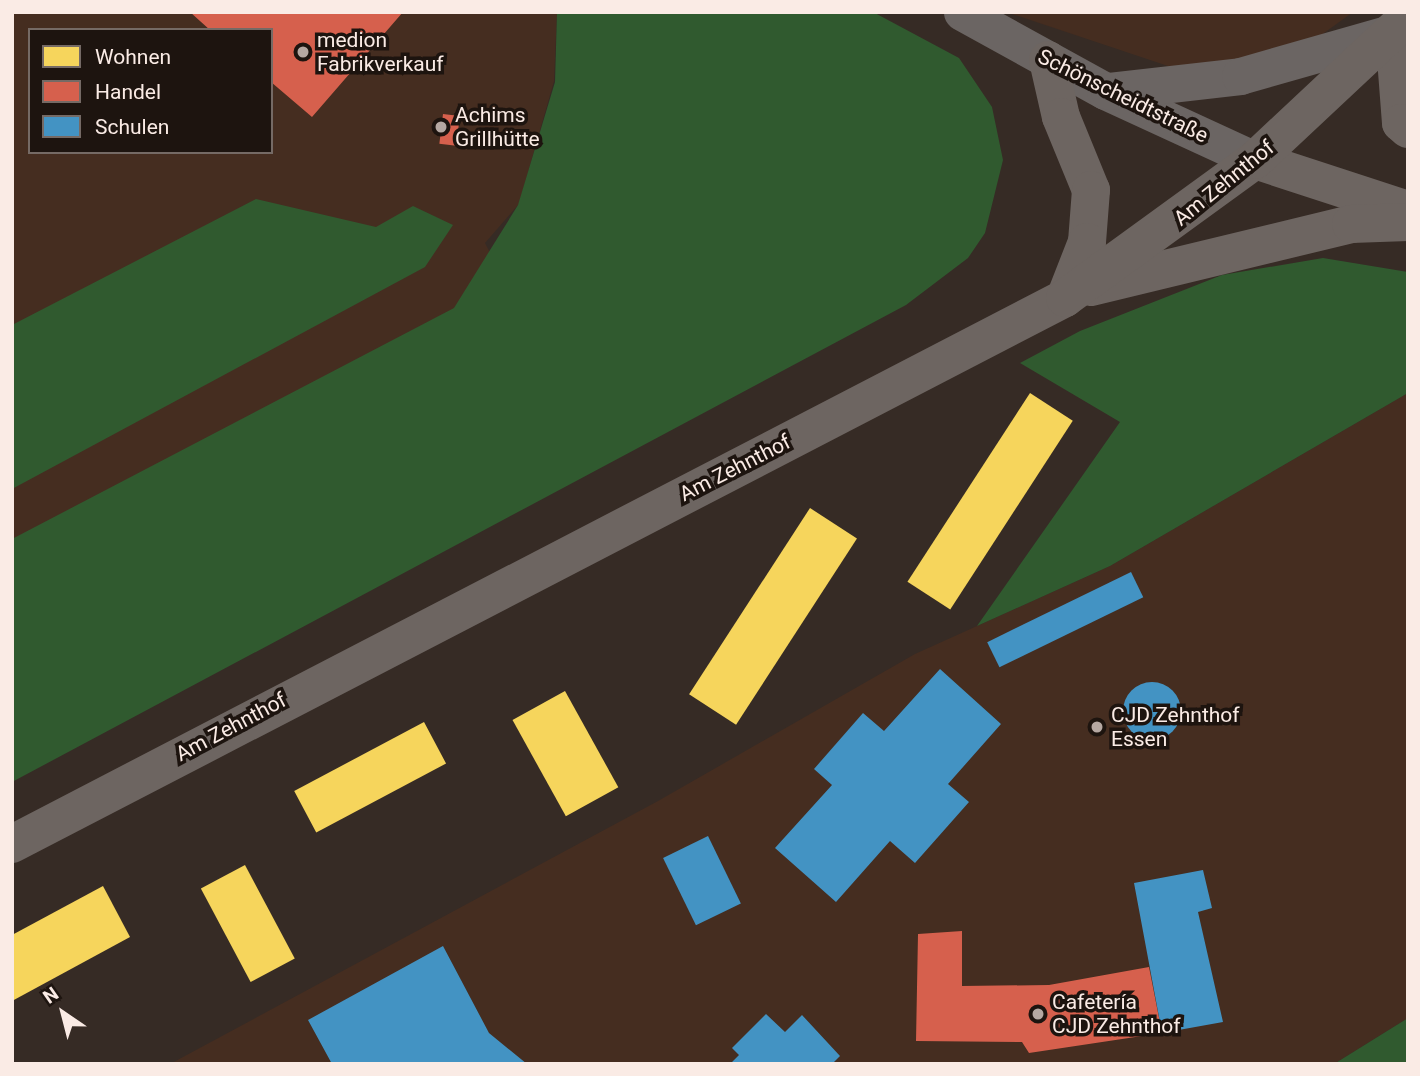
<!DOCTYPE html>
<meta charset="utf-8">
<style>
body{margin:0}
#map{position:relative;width:1420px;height:1076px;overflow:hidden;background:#362b25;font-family:Roboto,sans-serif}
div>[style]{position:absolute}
.built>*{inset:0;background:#452d20}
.green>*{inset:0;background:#305a2f}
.homes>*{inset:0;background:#f6d55c;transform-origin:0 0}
.shops>*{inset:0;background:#d6604d;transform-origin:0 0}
.schools>*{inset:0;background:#4393c3;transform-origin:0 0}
.round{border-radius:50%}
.minor>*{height:37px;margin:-18.5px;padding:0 18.5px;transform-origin:18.5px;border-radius:18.5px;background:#6b6563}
.major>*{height:38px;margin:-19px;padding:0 19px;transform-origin:19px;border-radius:19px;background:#6d6561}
.dots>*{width:19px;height:19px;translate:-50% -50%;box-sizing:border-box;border:4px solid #1d140f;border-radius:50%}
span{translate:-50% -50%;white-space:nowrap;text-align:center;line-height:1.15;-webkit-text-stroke:7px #1d140f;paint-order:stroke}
.poi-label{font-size:21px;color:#faebe5}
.left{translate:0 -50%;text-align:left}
.street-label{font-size:21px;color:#faebe5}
.frame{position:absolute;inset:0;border:14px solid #faebe5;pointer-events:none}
.legend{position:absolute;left:28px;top:28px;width:245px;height:126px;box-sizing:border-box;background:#1d140f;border:2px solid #756a65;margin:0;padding:9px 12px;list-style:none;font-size:21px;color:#faebe5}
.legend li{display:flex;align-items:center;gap:14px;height:35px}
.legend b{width:35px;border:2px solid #756a65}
.north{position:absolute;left:28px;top:978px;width:70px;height:70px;-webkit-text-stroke:5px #1d140f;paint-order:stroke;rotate:325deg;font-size:19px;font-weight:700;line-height:28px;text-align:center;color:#faebe5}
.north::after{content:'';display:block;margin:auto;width:24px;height:32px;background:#faebe5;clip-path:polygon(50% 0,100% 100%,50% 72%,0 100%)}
</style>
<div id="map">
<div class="built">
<div style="clip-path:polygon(evenodd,12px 12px,557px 12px,554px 81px,519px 204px,485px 243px,592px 448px,12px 756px,12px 12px,30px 30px,271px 30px,271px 152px,30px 152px,30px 30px)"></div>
<div style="clip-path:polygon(1006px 12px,1353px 12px,1309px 44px,1189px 73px)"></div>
<div style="clip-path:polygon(1408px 393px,1408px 1018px,1334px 1064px,170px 1064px,658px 801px,915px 654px,1110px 566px)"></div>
</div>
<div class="green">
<div style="clip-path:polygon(557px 12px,873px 12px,959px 58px,992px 107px,1003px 160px,985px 233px,968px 258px,906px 305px,12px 782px,12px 539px,454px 308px,518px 205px,555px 82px)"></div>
<div style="clip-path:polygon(256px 199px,376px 227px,413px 206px,453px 225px,425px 267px,12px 489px,12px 325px)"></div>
<div style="clip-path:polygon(1323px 258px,1408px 272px,1408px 393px,1110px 566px,977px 626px,1120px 422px,1020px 363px,1080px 331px,1222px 275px)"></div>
<div style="clip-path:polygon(1408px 1018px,1408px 1064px,1334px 1064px)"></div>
</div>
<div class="homes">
<div style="left:1030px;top:393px;width:51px;height:225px;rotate:33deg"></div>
<div style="left:810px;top:508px;width:56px;height:222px;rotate:33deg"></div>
<div style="left:565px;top:691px;width:110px;height:60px;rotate:61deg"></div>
<div style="left:424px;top:722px;width:47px;height:147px;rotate:62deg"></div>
<div style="left:245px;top:865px;width:106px;height:50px;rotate:62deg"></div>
<div style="clip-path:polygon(103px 886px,130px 937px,12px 1001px,12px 935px)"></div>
</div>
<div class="shops">
<div style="clip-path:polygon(190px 12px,403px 12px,312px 117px,271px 82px,271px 30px,210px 30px)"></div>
<div style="left:443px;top:114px;width:17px;height:30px;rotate:7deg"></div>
<div style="clip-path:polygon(962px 931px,962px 986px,1049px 985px,1149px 967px,1162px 1033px,1029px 1053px,1022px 1042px,916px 1041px,918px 934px)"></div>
</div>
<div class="schools">
<div style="left:1131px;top:572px;width:28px;height:160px;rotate:64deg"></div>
<div style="clip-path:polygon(940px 669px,1001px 724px,948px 784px,969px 802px,915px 863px,890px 841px,836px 902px,775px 848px,832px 785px,814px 769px,863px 713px,884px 731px)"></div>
<div class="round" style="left:1123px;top:682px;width:58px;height:58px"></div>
<div style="left:708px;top:836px;width:75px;height:50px;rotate:64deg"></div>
<div style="clip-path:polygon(1203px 870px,1212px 908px,1198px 912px,1223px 1022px,1162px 1033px,1134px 883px)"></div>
<div style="clip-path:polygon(443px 946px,489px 1033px,527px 1064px,332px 1064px,308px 1020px)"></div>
<div style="clip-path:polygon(766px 1014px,785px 1032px,802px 1015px,840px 1056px,832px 1064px,730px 1064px,739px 1055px,732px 1048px)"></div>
</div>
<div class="minor">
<div style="left:962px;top:12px;width:163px;rotate:28.9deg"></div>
<div style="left:1105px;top:91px;width:165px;rotate:24.7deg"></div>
<div style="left:1109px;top:91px;width:132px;rotate:-6.5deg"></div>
<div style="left:1240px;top:76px;width:160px;rotate:-15.9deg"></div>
</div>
<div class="major">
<div style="left:1394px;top:32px;width:91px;rotate:85.6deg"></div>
<div style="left:1401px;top:123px;width:9px;rotate:41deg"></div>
<div style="left:1048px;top:60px;width:58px;rotate:77.2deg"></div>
<div style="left:1061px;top:117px;width:79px;rotate:67.7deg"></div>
<div style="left:1091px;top:190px;width:52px;rotate:94.4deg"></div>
<div style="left:1087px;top:242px;width:60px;rotate:111.4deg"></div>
<div style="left:1255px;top:160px;width:161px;rotate:18.1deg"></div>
<div style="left:1091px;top:287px;width:268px;rotate:-13.6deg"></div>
<div style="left:1351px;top:224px;width:57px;rotate:-2deg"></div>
<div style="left:12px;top:844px;width:1186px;rotate:-27.41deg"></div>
<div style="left:1065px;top:298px;width:235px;rotate:-36deg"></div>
<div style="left:1255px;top:160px;width:209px;rotate:-43.1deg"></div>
</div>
<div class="dots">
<div style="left:303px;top:52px;background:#b5a8a2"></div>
<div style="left:441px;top:127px;background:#b5a8a2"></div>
<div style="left:1097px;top:727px;background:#b5a8a2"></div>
<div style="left:1038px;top:1014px;background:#b5a8a2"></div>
</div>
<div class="poi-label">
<span class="left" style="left:317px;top:52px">medion<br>Fabrikverkauf</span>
<span class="left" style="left:455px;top:127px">Achims<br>Grillhütte</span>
<span class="left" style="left:1111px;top:727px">CJD Zehnthof<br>Essen</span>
<span class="left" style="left:1052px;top:1014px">Cafetería<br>CJD Zehnthof</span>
</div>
<div class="street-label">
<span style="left:1123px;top:96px;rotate:26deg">Schönscheidtstraße</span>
<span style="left:1224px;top:183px;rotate:-39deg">Am Zehnthof</span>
<span style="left:735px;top:468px;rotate:-27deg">Am Zehnthof</span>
<span style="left:231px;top:727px;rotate:-28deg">Am Zehnthof</span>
</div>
<div class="frame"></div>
<ul class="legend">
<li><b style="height:19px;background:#f6d55c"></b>Wohnen</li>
<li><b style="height:19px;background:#d6604d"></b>Handel</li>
<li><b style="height:19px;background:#4393c3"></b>Schulen</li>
</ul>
<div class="north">N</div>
</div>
